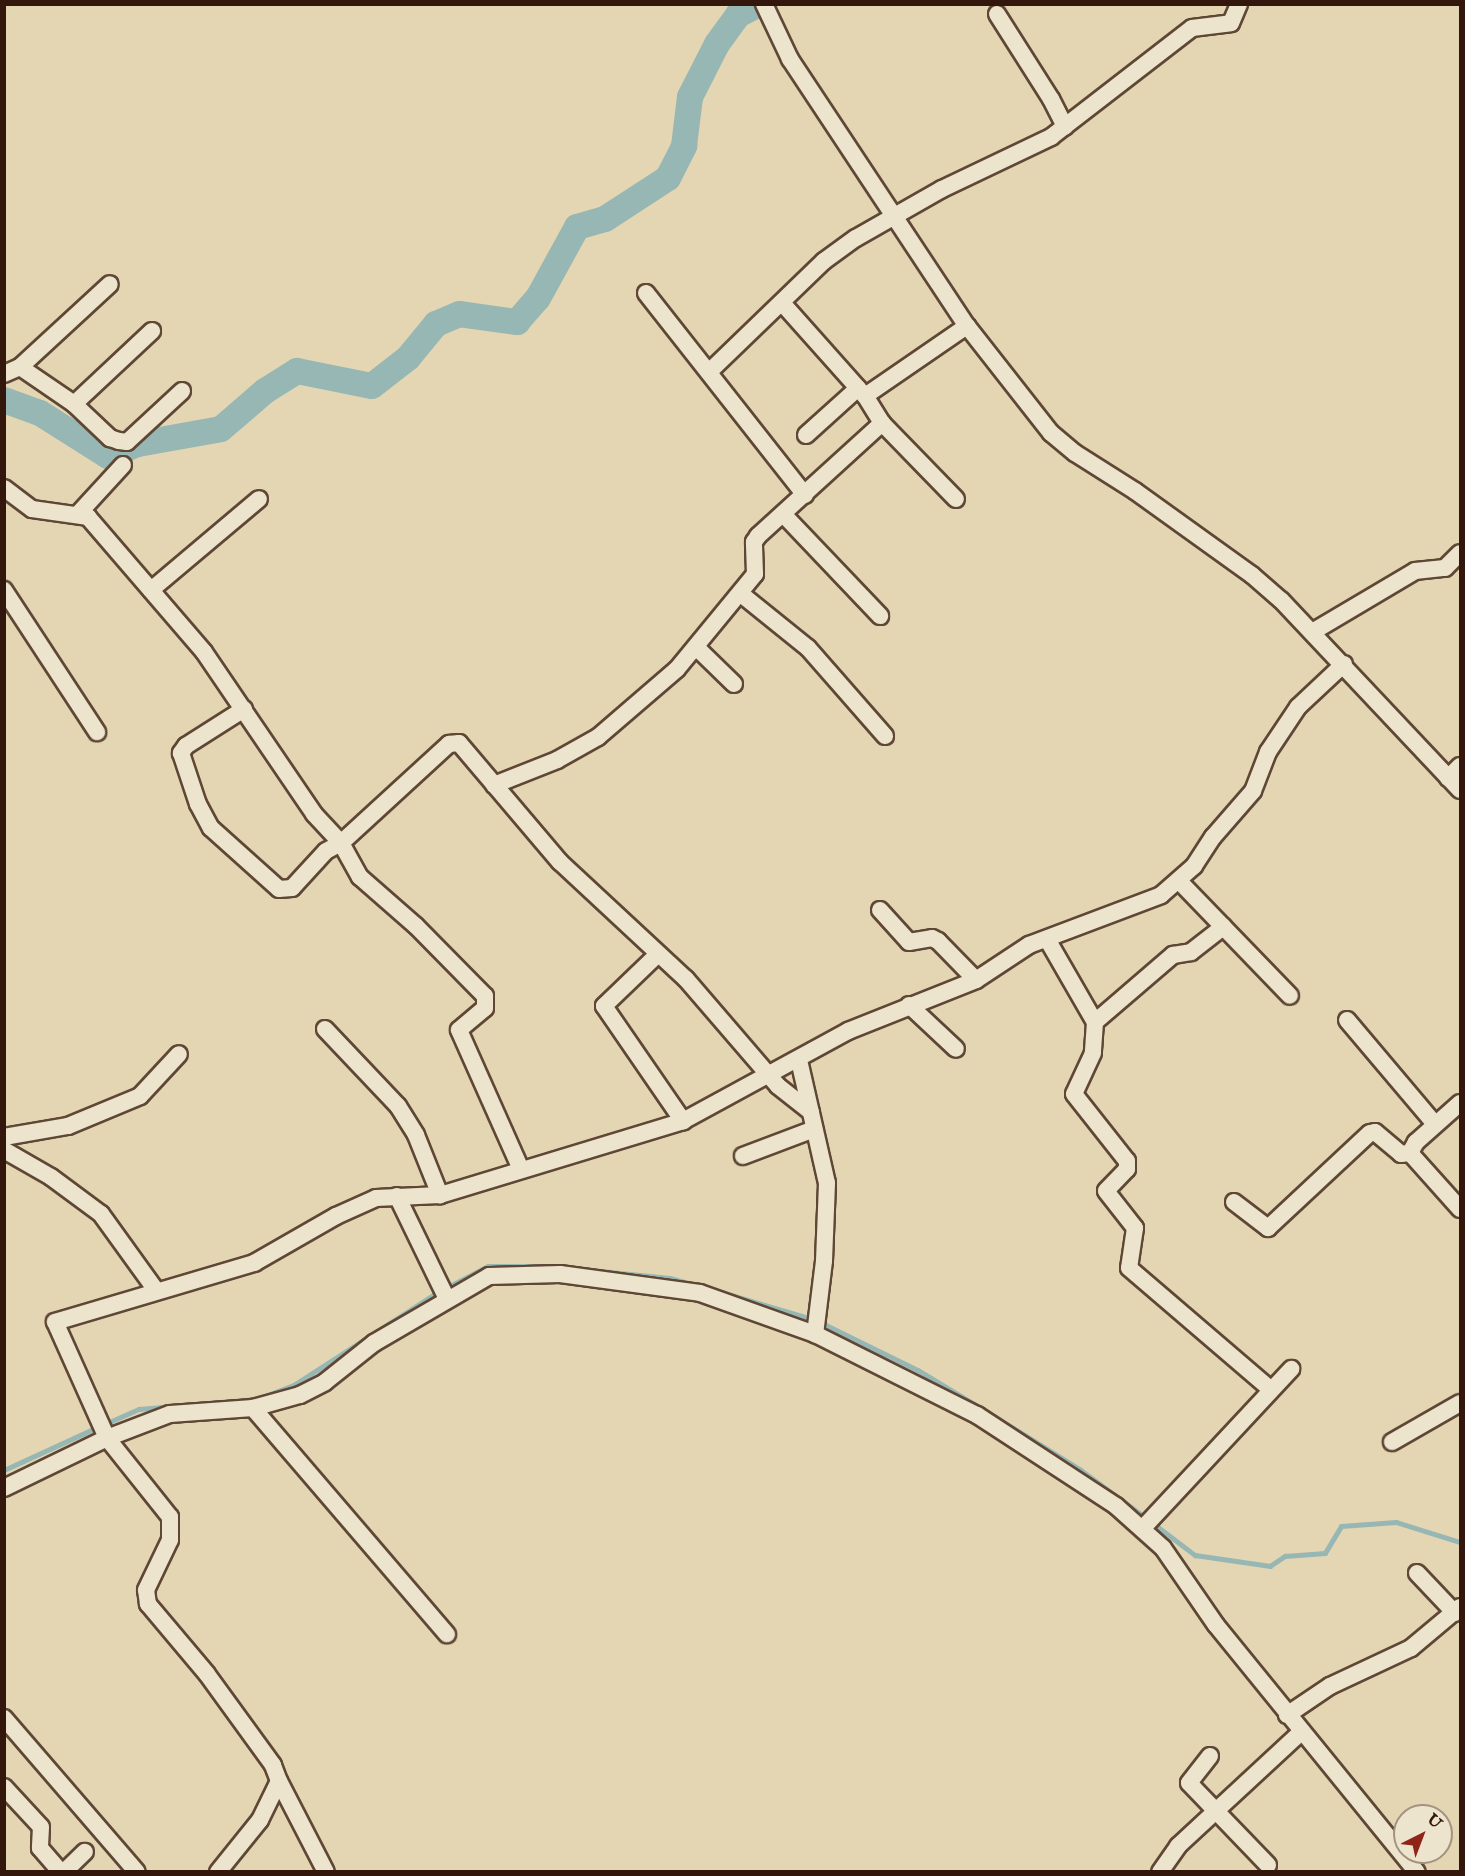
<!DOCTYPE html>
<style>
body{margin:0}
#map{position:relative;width:1465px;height:1876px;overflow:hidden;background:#e4d6b2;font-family:"IM FELL English",serif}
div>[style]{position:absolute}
.stream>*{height:4.5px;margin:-2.25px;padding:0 2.25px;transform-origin:2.25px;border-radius:2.25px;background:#97b7b4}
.river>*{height:26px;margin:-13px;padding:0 13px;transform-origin:13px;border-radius:13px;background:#97b7b4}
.roads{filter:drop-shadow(2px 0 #5f4736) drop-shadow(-2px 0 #5f4736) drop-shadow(0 2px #5f4736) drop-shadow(0 -2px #5f4736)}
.minor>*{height:16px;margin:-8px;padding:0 8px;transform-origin:8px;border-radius:8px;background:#ede4cd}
span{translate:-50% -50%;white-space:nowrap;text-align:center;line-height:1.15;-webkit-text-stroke:4.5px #ede4cd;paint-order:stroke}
.frame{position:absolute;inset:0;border:6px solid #33170c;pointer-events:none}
.north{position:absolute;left:1393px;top:1804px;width:60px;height:60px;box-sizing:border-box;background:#ede4cd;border:2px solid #a39280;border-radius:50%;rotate:42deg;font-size:16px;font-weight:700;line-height:24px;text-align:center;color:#33170c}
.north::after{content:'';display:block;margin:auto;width:21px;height:27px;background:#8f2418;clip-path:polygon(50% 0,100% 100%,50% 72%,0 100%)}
</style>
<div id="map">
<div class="stream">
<div style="left:581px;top:1269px;width:89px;rotate:5.8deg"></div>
<div style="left:670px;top:1278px;width:28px;rotate:15deg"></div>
<div style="left:446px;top:1288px;width:47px;rotate:-27.6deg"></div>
<div style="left:488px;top:1266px;width:70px"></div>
<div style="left:711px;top:1289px;width:105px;rotate:16.5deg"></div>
<div style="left:820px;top:1322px;width:109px;rotate:26.1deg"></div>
<div style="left:918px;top:1370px;width:71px;rotate:31.2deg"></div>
<div style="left:222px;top:1402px;width:35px;rotate:-5deg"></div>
<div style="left:257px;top:1399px;width:40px;rotate:-21deg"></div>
<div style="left:294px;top:1385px;width:171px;rotate:-32.9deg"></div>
<div style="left:994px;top:1416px;width:102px;rotate:31.8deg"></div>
<div style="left:1081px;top:1470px;width:81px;rotate:36.4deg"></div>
<div style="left:105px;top:1424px;width:37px;rotate:-24deg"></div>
<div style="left:139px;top:1409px;width:32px;rotate:-5deg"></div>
<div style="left:4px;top:1470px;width:103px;rotate:-24.6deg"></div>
<div style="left:1153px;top:1523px;width:53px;rotate:37.3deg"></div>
<div style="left:1195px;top:1555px;width:76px;rotate:8.3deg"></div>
<div style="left:1270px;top:1566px;width:18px;rotate:-34deg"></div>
<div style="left:1285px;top:1556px;width:40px;rotate:-4.3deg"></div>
<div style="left:1325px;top:1553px;width:31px;rotate:-59deg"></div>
<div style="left:1341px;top:1526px;width:55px;rotate:-4.2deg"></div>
<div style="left:1396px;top:1522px;width:67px;rotate:17.4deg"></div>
</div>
<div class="river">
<div style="left:4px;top:400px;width:38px;rotate:20deg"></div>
<div style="left:40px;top:413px;width:80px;rotate:32.3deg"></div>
<div style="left:108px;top:456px;width:32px;rotate:-22deg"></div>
<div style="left:138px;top:444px;width:84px;rotate:-10.2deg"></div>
<div style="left:221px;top:429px;width:58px;rotate:-40.8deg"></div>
<div style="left:265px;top:391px;width:38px;rotate:-32deg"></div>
<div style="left:297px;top:371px;width:76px;rotate:11.3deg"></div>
<div style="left:372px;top:386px;width:46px;rotate:-37.9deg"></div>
<div style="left:408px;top:358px;width:44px;rotate:-50.5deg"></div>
<div style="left:436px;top:324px;width:25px;rotate:-23deg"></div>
<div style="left:459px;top:314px;width:59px;rotate:7.9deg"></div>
<div style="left:517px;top:322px;width:32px;rotate:-49deg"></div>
<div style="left:538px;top:298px;width:81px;rotate:-61.2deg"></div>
<div style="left:577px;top:227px;width:29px;rotate:-16deg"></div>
<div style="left:605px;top:219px;width:75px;rotate:-33.1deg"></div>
<div style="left:668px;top:178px;width:36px;rotate:-63deg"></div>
<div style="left:684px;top:146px;width:49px;rotate:-83deg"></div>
<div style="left:690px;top:97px;width:59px;rotate:-63deg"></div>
<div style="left:717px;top:44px;width:36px;rotate:-54deg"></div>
<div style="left:738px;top:15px;width:25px;rotate:-27deg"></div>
</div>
<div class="roads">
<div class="minor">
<div style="left:764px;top:4px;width:61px;rotate:64.7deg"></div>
<div style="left:790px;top:59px;width:320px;rotate:56.5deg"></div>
<div style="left:967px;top:326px;width:136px;rotate:51.9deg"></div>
<div style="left:1051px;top:433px;width:31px;rotate:40deg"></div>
<div style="left:1075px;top:453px;width:71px;rotate:32.3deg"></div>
<div style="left:1135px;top:491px;width:144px;rotate:35.7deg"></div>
<div style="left:1252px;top:575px;width:38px;rotate:41deg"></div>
<div style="left:1281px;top:600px;width:261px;rotate:46.7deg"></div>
<div style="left:997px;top:14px;width:101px;rotate:57.6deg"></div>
<div style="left:1051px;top:99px;width:31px;rotate:63deg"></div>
<div style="left:646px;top:293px;width:257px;rotate:51.8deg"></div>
<div style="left:20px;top:367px;width:122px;rotate:-42.7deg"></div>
<div style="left:710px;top:371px;width:158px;rotate:-44deg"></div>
<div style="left:824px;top:261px;width:39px;rotate:-36deg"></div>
<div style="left:856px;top:238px;width:99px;rotate:-29.7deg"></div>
<div style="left:942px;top:189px;width:121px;rotate:-25.5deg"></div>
<div style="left:1051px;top:137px;width:178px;rotate:-37.7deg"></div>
<div style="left:1192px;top:28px;width:39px;rotate:-7deg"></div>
<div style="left:1231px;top:23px;width:21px;rotate:-67deg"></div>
<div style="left:4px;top:374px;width:17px;rotate:-24deg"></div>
<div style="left:20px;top:367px;width:65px;rotate:34.4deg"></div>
<div style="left:74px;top:404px;width:50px;rotate:43.4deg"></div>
<div style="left:110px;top:438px;width:9px;rotate:18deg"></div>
<div style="left:119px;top:441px;width:8px;rotate:7deg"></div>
<div style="left:127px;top:442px;width:75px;rotate:-42.8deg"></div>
<div style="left:865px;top:396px;width:124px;rotate:-34.5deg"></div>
<div style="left:74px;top:404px;width:107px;rotate:-43.1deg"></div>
<div style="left:882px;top:423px;width:106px;rotate:45.8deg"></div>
<div style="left:806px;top:435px;width:70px;rotate:-42.1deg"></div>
<div style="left:4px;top:488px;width:35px;rotate:37deg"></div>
<div style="left:32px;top:509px;width:57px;rotate:8.1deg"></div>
<div style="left:88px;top:517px;width:178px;rotate:49.3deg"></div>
<div style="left:204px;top:652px;width:196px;rotate:55.8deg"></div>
<div style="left:314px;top:814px;width:40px;rotate:47deg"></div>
<div style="left:341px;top:843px;width:39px;rotate:61deg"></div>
<div style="left:360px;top:877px;width:74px;rotate:41.2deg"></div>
<div style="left:416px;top:926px;width:98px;rotate:45.4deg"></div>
<div style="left:485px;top:996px;width:12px;rotate:90deg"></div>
<div style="left:485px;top:1008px;width:34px;rotate:140deg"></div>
<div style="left:459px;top:1030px;width:152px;rotate:66deg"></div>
<div style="left:79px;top:513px;width:65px;rotate:-47.5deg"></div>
<div style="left:783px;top:514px;width:141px;rotate:46.4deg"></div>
<div style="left:4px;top:590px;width:170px;rotate:56.8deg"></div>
<div style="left:151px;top:590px;width:141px;rotate:-40.1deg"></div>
<div style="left:741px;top:594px;width:86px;rotate:38.9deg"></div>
<div style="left:808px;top:648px;width:117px;rotate:48.8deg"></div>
<div style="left:1314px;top:631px;width:117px;rotate:-30.7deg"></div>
<div style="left:1415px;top:571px;width:30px;rotate:-6deg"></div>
<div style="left:1445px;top:568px;width:21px;rotate:-45deg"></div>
<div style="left:696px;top:647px;width:53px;rotate:44.2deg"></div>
<div style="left:244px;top:709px;width:69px;rotate:147.5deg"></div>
<div style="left:186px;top:746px;width:9px;rotate:126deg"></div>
<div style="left:181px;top:753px;width:54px;rotate:71.6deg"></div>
<div style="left:198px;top:804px;width:27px;rotate:62deg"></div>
<div style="left:211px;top:828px;width:91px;rotate:41.9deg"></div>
<div style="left:279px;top:889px;width:13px;rotate:-4deg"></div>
<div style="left:292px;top:888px;width:50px;rotate:-47.4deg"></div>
<div style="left:326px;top:851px;width:17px;rotate:-28deg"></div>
<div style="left:341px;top:843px;width:147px;rotate:-42.5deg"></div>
<div style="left:449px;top:744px;width:10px;rotate:-6deg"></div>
<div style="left:459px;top:743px;width:156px;rotate:49.7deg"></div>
<div style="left:560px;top:862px;width:172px;rotate:42.9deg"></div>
<div style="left:686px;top:979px;width:141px;rotate:49.3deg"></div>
<div style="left:778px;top:1086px;width:42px;rotate:38.2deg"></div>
<div style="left:1448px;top:778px;width:17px;rotate:-45deg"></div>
<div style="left:494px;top:785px;width:68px;rotate:-21.6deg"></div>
<div style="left:557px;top:760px;width:47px;rotate:-29.3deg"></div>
<div style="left:598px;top:737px;width:104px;rotate:-40.7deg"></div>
<div style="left:677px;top:669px;width:123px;rotate:-50.6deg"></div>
<div style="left:755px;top:574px;width:32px;rotate:-92deg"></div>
<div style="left:754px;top:542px;width:7px;rotate:-56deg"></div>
<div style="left:758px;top:536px;width:168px;rotate:-42.3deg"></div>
<div style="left:882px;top:423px;width:32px;rotate:-122deg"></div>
<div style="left:865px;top:396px;width:125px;rotate:-131.7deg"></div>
<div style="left:1180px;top:882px;width:158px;rotate:46deg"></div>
<div style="left:880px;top:910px;width:43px;rotate:47.8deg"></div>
<div style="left:909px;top:942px;width:23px;rotate:-10deg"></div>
<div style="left:932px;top:938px;width:7px;rotate:27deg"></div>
<div style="left:938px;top:941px;width:54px;rotate:45.7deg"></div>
<div style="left:1047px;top:939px;width:96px;rotate:60deg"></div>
<div style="left:1095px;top:1022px;width:31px;rotate:94deg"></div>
<div style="left:1093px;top:1053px;width:45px;rotate:114.9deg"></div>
<div style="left:1074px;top:1094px;width:85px;rotate:51.7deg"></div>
<div style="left:1127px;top:1161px;width:8px;rotate:90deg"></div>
<div style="left:1127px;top:1169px;width:30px;rotate:134deg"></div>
<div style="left:1106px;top:1191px;width:47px;rotate:51.9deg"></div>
<div style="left:1135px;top:1228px;width:40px;rotate:98.5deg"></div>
<div style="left:1129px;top:1268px;width:184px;rotate:40.6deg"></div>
<div style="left:658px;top:954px;width:75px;rotate:136.1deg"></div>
<div style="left:604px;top:1006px;width:140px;rotate:55.5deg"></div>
<div style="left:909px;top:1005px;width:64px;rotate:43.1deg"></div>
<div style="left:1347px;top:1020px;width:136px;rotate:49.8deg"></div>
<div style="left:1095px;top:1022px;width:103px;rotate:-40.7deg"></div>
<div style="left:1173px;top:955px;width:18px;rotate:-9deg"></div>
<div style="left:1191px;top:952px;width:41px;rotate:-38deg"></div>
<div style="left:325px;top:1029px;width:106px;rotate:46.5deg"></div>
<div style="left:398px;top:1106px;width:34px;rotate:58deg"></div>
<div style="left:416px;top:1135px;width:65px;rotate:68.2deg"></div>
<div style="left:799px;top:1060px;width:126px;rotate:77.2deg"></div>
<div style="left:827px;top:1183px;width:78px;rotate:92.2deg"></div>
<div style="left:824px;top:1261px;width:74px;rotate:97deg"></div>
<div style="left:1460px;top:1103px;width:59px;rotate:138.4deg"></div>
<div style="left:1416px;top:1142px;width:13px;rotate:119deg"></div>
<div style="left:1410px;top:1153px;width:75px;rotate:48.2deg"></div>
<div style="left:4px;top:1137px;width:65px;rotate:-9.8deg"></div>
<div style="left:68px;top:1126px;width:78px;rotate:-22.6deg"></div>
<div style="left:140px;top:1096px;width:57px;rotate:-47.1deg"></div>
<div style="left:4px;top:1150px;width:54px;rotate:29.9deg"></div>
<div style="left:51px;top:1177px;width:62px;rotate:36.5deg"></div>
<div style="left:101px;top:1214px;width:92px;rotate:54.2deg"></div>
<div style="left:743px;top:1156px;width:76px;rotate:-20.8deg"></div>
<div style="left:397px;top:1196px;width:114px;rotate:64.1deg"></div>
<div style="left:1234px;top:1202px;width:43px;rotate:37.4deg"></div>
<div style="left:1268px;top:1228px;width:139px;rotate:-43deg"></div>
<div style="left:1370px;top:1133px;width:5px;rotate:-11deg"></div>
<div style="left:1375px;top:1132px;width:34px;rotate:40deg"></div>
<div style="left:1401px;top:1154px;width:9px;rotate:-6deg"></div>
<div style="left:253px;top:1408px;width:298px;rotate:49.4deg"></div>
<div style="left:1392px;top:1442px;width:78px;rotate:-29.8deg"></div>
<div style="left:4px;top:1488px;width:114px;rotate:-25.9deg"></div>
<div style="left:107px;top:1438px;width:67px;rotate:-20.9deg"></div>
<div style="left:170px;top:1414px;width:83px;rotate:-4.1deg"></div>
<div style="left:253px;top:1408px;width:49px;rotate:-15.5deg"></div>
<div style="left:300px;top:1395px;width:28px;rotate:-27deg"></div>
<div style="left:325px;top:1382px;width:63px;rotate:-38.5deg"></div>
<div style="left:374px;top:1343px;width:133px;rotate:-30.2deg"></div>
<div style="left:489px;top:1276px;width:71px;rotate:-1.6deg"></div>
<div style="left:560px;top:1274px;width:141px;rotate:7.7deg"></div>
<div style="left:700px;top:1293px;width:122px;rotate:19.6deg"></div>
<div style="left:815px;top:1334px;width:181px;rotate:26.6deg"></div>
<div style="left:977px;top:1415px;width:166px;rotate:33.2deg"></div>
<div style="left:1116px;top:1506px;width:63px;rotate:41.8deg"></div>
<div style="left:1163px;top:1548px;width:93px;rotate:55.5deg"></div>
<div style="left:1216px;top:1625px;width:318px;rotate:50.9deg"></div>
<div style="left:1142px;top:1529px;width:219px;rotate:-47deg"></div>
<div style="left:1417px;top:1573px;width:55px;rotate:46.5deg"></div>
<div style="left:1287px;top:1715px;width:52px;rotate:-34deg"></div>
<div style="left:1330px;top:1686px;width:89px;rotate:-25.1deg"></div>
<div style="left:1411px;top:1648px;width:64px;rotate:-39.9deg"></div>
<div style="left:4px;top:1718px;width:203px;rotate:49.2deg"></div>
<div style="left:1210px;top:1756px;width:34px;rotate:128deg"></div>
<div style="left:1189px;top:1783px;width:114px;rotate:46.1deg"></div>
<div style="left:279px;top:1781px;width:102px;rotate:62.7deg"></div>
<div style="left:4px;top:1787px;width:54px;rotate:47.2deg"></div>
<div style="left:41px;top:1827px;width:21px;rotate:93deg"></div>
<div style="left:40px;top:1848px;width:32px;rotate:49deg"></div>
<div style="left:64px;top:1872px;width:29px;rotate:-44deg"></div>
<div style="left:218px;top:1872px;width:67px;rotate:-51.1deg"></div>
<div style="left:260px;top:1820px;width:43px;rotate:-64deg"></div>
<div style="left:279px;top:1781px;width:17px;rotate:-111deg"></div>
<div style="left:273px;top:1765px;width:112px;rotate:-126deg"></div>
<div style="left:207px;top:1674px;width:92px;rotate:-130.1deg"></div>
<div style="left:148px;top:1604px;width:14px;rotate:-98deg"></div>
<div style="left:146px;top:1590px;width:55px;rotate:-64.4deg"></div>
<div style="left:170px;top:1540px;width:23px;rotate:-90deg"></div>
<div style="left:170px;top:1517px;width:101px;rotate:-128.6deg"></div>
<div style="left:107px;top:1438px;width:127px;rotate:-114.1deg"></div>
<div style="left:55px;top:1322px;width:208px;rotate:-16.5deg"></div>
<div style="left:254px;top:1263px;width:95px;rotate:-29.8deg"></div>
<div style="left:336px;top:1216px;width:44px;rotate:-24.2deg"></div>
<div style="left:376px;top:1198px;width:64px;rotate:-2.7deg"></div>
<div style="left:440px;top:1195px;width:254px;rotate:-16.9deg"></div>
<div style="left:683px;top:1121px;width:188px;rotate:-28.6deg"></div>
<div style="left:848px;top:1031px;width:138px;rotate:-21.7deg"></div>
<div style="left:976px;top:980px;width:64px;rotate:-33.4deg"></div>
<div style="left:1029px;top:945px;width:141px;rotate:-20.7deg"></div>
<div style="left:1161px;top:895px;width:44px;rotate:-41.3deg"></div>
<div style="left:1194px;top:866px;width:35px;rotate:-57deg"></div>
<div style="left:1213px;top:837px;width:61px;rotate:-49deg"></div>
<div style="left:1253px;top:791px;width:42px;rotate:-69deg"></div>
<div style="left:1268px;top:752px;width:54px;rotate:-56.3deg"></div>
<div style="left:1298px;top:707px;width:63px;rotate:-43.1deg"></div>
<div style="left:1160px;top:1872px;width:32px;rotate:-55deg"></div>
<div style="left:1178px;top:1846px;width:168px;rotate:-42.8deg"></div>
</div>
</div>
<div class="frame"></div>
<div class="north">U</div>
</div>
